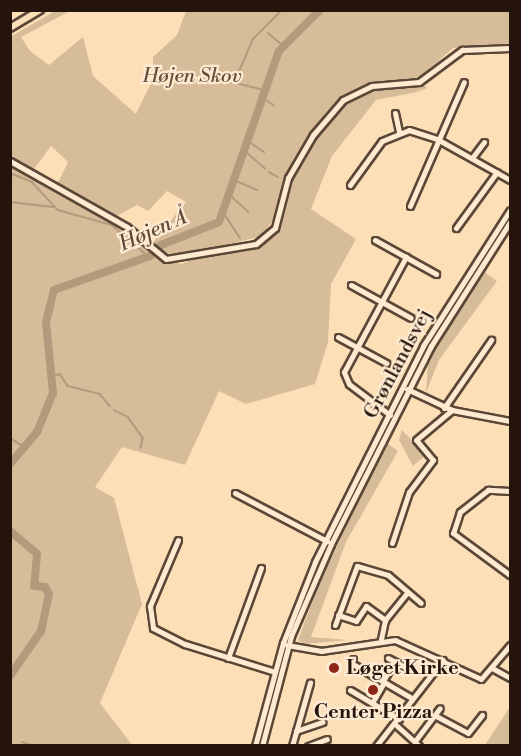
<!DOCTYPE html>
<meta charset="utf-8">
<style>
body{margin:0}
#map{position:relative;width:521px;height:756px;overflow:hidden;background:#fcdfb7;font-family:"Libre Bodoni",serif}
div>[style]{position:absolute}
.green>*{inset:0;background:#d7bc9a}
.stream>*{height:1.5px;margin:-0.75px;padding:0 0.75px;transform-origin:0.75px;border-radius:0.75px;background:#b39a7d}
.river>*{height:8px;margin:-4px;padding:0 4px;transform-origin:4px;border-radius:4px;background:#b39a7d}
.roads{filter:drop-shadow(2px 0 #5b4737) drop-shadow(-2px 0 #5b4737) drop-shadow(0 2px #5b4737) drop-shadow(0 -2px #5b4737)}
.minor>*{height:5px;margin:-2.5px;padding:0 2.5px;transform-origin:2.5px;border-radius:2.5px;background:#fdead0}
.major>*{height:6px;margin:-3px;padding:0 3px;transform-origin:3px;border-radius:3px;background:#fcdfb7}
.dots>*{width:16px;height:16px;translate:-50% -50%;box-sizing:border-box;border:3px solid #fdead0;border-radius:50%}
span{translate:-50% -50%;white-space:nowrap;text-align:center;line-height:1.15;-webkit-text-stroke:4.5px #fdead0;paint-order:stroke}
.park-label{font-size:20px;color:#634f3e;font-style:italic}
.street-label{font-size:20px;color:#25140c}
.poi-label{font-size:20px;color:#25140c;font-weight:700}
.left{translate:0 -50%;text-align:left}
.water-label{font-size:21px;color:#5e4a39;font-style:italic}
.frame{position:absolute;inset:0;border:12px solid #25140c;pointer-events:none}
</style>
<div id="map">
<div class="green">
<div style="clip-path:polygon(55px 11px,70px 11px,21px 37px,30px 51px,49px 65px,83px 37px,93px 76px,136px 114px,153px 79px,153px 57px,177px 35px,186px 11px,510px 11px,510px 44px,453px 48px,420px 77px,374px 83px,347px 94px,326px 112px,294px 158px,278px 213px,262px 236px,177px 257px,151px 245px,186px 202px,167px 191px,148px 211px,137px 205px,117px 216px,56px 187px,68px 162px,51px 146px,34px 169px,11px 158px,10px 37px)"></div>
<div style="clip-path:polygon(422px 84px,427px 88px,417px 92px,376px 100px,332px 156px,311px 209px,356px 239px,331px 284px,328px 342px,315px 384px,246px 404px,219px 391px,185px 465px,122px 447px,95px 487px,114px 498px,142px 604px,100px 703px,132px 745px,11px 745px,10px 165px,132px 234px,160px 260px,182px 264px,211px 252px,263px 244px,281px 224px,297px 167px,333px 114px,368px 92px)"></div>
<div style="clip-path:polygon(483px 271px,497px 281px,439px 360px,426px 393px,428px 362px)"></div>
<div style="clip-path:polygon(402px 430px,426px 455px,413px 466px,399px 440px)"></div>
<div style="clip-path:polygon(387px 443px,398px 451px,346px 542px,311px 637px,348px 640px,304px 644px,298px 640px,320px 581px)"></div>
<div style="clip-path:polygon(510px 707px,510px 745px,485px 745px)"></div>
</div>
<div class="stream">
<div style="left:503px;top:10px;width:3px;rotate:18deg"></div>
<div style="left:268px;top:33px;width:19px;rotate:39deg"></div>
<div style="left:262px;top:90px;width:29px;rotate:-166deg"></div>
<div style="left:234px;top:83px;width:48px;rotate:-66.6deg"></div>
<div style="left:253px;top:39px;width:41px;rotate:-45deg"></div>
<div style="left:260px;top:96px;width:17px;rotate:33deg"></div>
<div style="left:247px;top:140px;width:21px;rotate:35deg"></div>
<div style="left:244px;top:150px;width:28px;rotate:41deg"></div>
<div style="left:269px;top:172px;width:10px;rotate:29deg"></div>
<div style="left:10px;top:173px;width:24px;rotate:22deg"></div>
<div style="left:32px;top:182px;width:38px;rotate:47deg"></div>
<div style="left:58px;top:210px;width:56px;rotate:15.5deg"></div>
<div style="left:112px;top:225px;width:48px;rotate:40.7deg"></div>
<div style="left:234px;top:180px;width:25px;rotate:23deg"></div>
<div style="left:230px;top:195px;width:25px;rotate:42deg"></div>
<div style="left:10px;top:202px;width:43px;rotate:6.6deg"></div>
<div style="left:224px;top:213px;width:30px;rotate:57deg"></div>
<div style="left:52px;top:376px;width:8px;rotate:-14deg"></div>
<div style="left:60px;top:374px;width:14px;rotate:56deg"></div>
<div style="left:68px;top:386px;width:33px;rotate:14deg"></div>
<div style="left:100px;top:394px;width:16px;rotate:50deg"></div>
<div style="left:114px;top:410px;width:16px;rotate:27deg"></div>
<div style="left:128px;top:417px;width:26px;rotate:54deg"></div>
<div style="left:143px;top:438px;width:10px;rotate:101deg"></div>
<div style="left:10px;top:438px;width:19px;rotate:32deg"></div>
<div style="left:22px;top:742px;width:13px;rotate:18deg"></div>
</div>
<div class="river">
<div style="left:10px;top:464px;width:42px;rotate:-49.8deg"></div>
<div style="left:37px;top:432px;width:42px;rotate:-67.7deg"></div>
<div style="left:53px;top:393px;width:71px;rotate:-95.6deg"></div>
<div style="left:46px;top:322px;width:33px;rotate:-76deg"></div>
<div style="left:54px;top:290px;width:102px;rotate:-19.5deg"></div>
<div style="left:150px;top:256px;width:16px;rotate:-45deg"></div>
<div style="left:161px;top:245px;width:62px;rotate:-21.6deg"></div>
<div style="left:219px;top:222px;width:181px;rotate:-70.7deg"></div>
<div style="left:279px;top:51px;width:58px;rotate:-45deg"></div>
<div style="left:10px;top:531px;width:35px;rotate:40deg"></div>
<div style="left:37px;top:554px;width:32px;rotate:95deg"></div>
<div style="left:34px;top:586px;width:11px;rotate:5deg"></div>
<div style="left:45px;top:587px;width:8px;rotate:60deg"></div>
<div style="left:49px;top:594px;width:38px;rotate:102deg"></div>
<div style="left:41px;top:631px;width:55px;rotate:124.6deg"></div>
</div>
<div class="roads">
<div class="minor">
<div style="left:395px;top:113px;width:19px;rotate:78deg"></div>
<div style="left:472px;top:158px;width:20px;rotate:-53deg"></div>
<div style="left:10px;top:161px;width:134px;rotate:29.4deg"></div>
<div style="left:127px;top:227px;width:50px;rotate:39.4deg"></div>
<div style="left:166px;top:259px;width:91px;rotate:-9.5deg"></div>
<div style="left:256px;top:244px;width:25px;rotate:-40deg"></div>
<div style="left:275px;top:228px;width:52px;rotate:-75.4deg"></div>
<div style="left:288px;top:178px;width:50px;rotate:-59.8deg"></div>
<div style="left:313px;top:135px;width:46px;rotate:-49.4deg"></div>
<div style="left:343px;top:100px;width:32px;rotate:-26deg"></div>
<div style="left:372px;top:86px;width:47px;rotate:-4.9deg"></div>
<div style="left:419px;top:82px;width:54px;rotate:-36.7deg"></div>
<div style="left:462px;top:50px;width:48px;rotate:-2.4deg"></div>
<div style="left:350px;top:185px;width:54px;rotate:-54deg"></div>
<div style="left:382px;top:141px;width:29px;rotate:-22deg"></div>
<div style="left:409px;top:130px;width:29px;rotate:18deg"></div>
<div style="left:437px;top:139px;width:84px;rotate:29.3deg"></div>
<div style="left:410px;top:206px;width:135px;rotate:-66.5deg"></div>
<div style="left:456px;top:228px;width:69px;rotate:-53.8deg"></div>
<div style="left:375px;top:240px;width:70px;rotate:29.1deg"></div>
<div style="left:351px;top:285px;width:68px;rotate:28.8deg"></div>
<div style="left:338px;top:337px;width:55px;rotate:28.4deg"></div>
<div style="left:407px;top:389px;width:50px;rotate:25deg"></div>
<div style="left:452px;top:410px;width:59px;rotate:10.7deg"></div>
<div style="left:444px;top:408px;width:83px;rotate:-55.3deg"></div>
<div style="left:390px;top:415px;width:51px;rotate:-142.9deg"></div>
<div style="left:349px;top:384px;width:13px;rotate:-113deg"></div>
<div style="left:344px;top:372px;width:131px;rotate:-61.7deg"></div>
<div style="left:510px;top:491px;width:22px;rotate:-177deg"></div>
<div style="left:488px;top:490px;width:36px;rotate:142deg"></div>
<div style="left:460px;top:512px;width:22px;rotate:108deg"></div>
<div style="left:453px;top:533px;width:71px;rotate:36.4deg"></div>
<div style="left:235px;top:493px;width:104px;rotate:27.6deg"></div>
<div style="left:178px;top:540px;width:72px;rotate:113deg"></div>
<div style="left:150px;top:606px;width:22px;rotate:82deg"></div>
<div style="left:153px;top:628px;width:36px;rotate:27deg"></div>
<div style="left:185px;top:644px;width:94px;rotate:17.3deg"></div>
<div style="left:392px;top:543px;width:54px;rotate:-71.6deg"></div>
<div style="left:409px;top:492px;width:40px;rotate:-53deg"></div>
<div style="left:433px;top:460px;width:26px;rotate:-130deg"></div>
<div style="left:416px;top:440px;width:47px;rotate:-39.8deg"></div>
<div style="left:338px;top:615px;width:19px;rotate:18deg"></div>
<div style="left:356px;top:621px;width:18px;rotate:-56deg"></div>
<div style="left:366px;top:606px;width:24px;rotate:36deg"></div>
<div style="left:335px;top:625px;width:63px;rotate:-69.6deg"></div>
<div style="left:357px;top:566px;width:32px;rotate:16deg"></div>
<div style="left:388px;top:575px;width:43px;rotate:40.3deg"></div>
<div style="left:381px;top:639px;width:19px;rotate:-78deg"></div>
<div style="left:385px;top:620px;width:36px;rotate:-51deg"></div>
<div style="left:287px;top:645px;width:35px;rotate:10deg"></div>
<div style="left:321px;top:651px;width:75px;rotate:-8.5deg"></div>
<div style="left:395px;top:640px;width:94px;rotate:24.4deg"></div>
<div style="left:481px;top:679px;width:45px;rotate:-49.5deg"></div>
<div style="left:228px;top:658px;width:96px;rotate:-69.9deg"></div>
<div style="left:388px;top:658px;width:19px;rotate:28deg"></div>
<div style="left:353px;top:659px;width:4px;rotate:117deg"></div>
<div style="left:351px;top:663px;width:68px;rotate:30deg"></div>
<div style="left:492px;top:668px;width:21px;rotate:29deg"></div>
<div style="left:383px;top:681px;width:22px;rotate:-60deg"></div>
<div style="left:350px;top:690px;width:57px;rotate:30.6deg"></div>
<div style="left:372px;top:703px;width:24px;rotate:-60deg"></div>
<div style="left:436px;top:716px;width:36px;rotate:28deg"></div>
<div style="left:468px;top:733px;width:23px;rotate:-52deg"></div>
<div style="left:396px;top:725px;width:31px;rotate:42deg"></div>
<div style="left:296px;top:731px;width:28px;rotate:-19deg"></div>
<div style="left:415px;top:741px;width:41px;rotate:-52.9deg"></div>
<div style="left:255px;top:746px;width:107px;rotate:-74.8deg"></div>
<div style="left:283px;top:643px;width:87px;rotate:-68.4deg"></div>
<div style="left:315px;top:562px;width:241px;rotate:-63.4deg"></div>
<div style="left:423px;top:346px;width:161px;rotate:-57.4deg"></div>
<div style="left:262px;top:746px;width:114px;rotate:-75.2deg"></div>
<div style="left:291px;top:636px;width:100px;rotate:-66.5deg"></div>
<div style="left:331px;top:544px;width:222px;rotate:-63.2deg"></div>
<div style="left:431px;top:346px;width:147px;rotate:-57.5deg"></div>
<div style="left:292px;top:746px;width:66px;rotate:-74.1deg"></div>
<div style="left:308px;top:746px;width:20px;rotate:-20deg"></div>
<div style="left:376px;top:746px;width:109px;rotate:-52.1deg"></div>
</div>
<div class="major">
<div style="left:10px;top:28px;width:35px;rotate:-31deg"></div>
</div>
</div>
<div class="dots">
<div style="left:334px;top:668px;background:#8f2418"></div>
<div style="left:373px;top:690px;background:#8f2418"></div>
</div>
<div class="park-label">
<span style="left:192px;top:76px">Højen Skov</span>
</div>
<div class="street-label">
<span style="left:398px;top:364px;rotate:-62deg">Grønlandsvej</span>
</div>
<div class="poi-label">
<span class="left" style="left:346px;top:668px">Løget Kirke</span>
<span style="left:373px;top:712px">Center Pizza</span>
</div>
<div class="water-label">
<span style="left:153px;top:231px;rotate:-24deg">Højen Å</span>
</div>
<div class="frame"></div>
</div>
